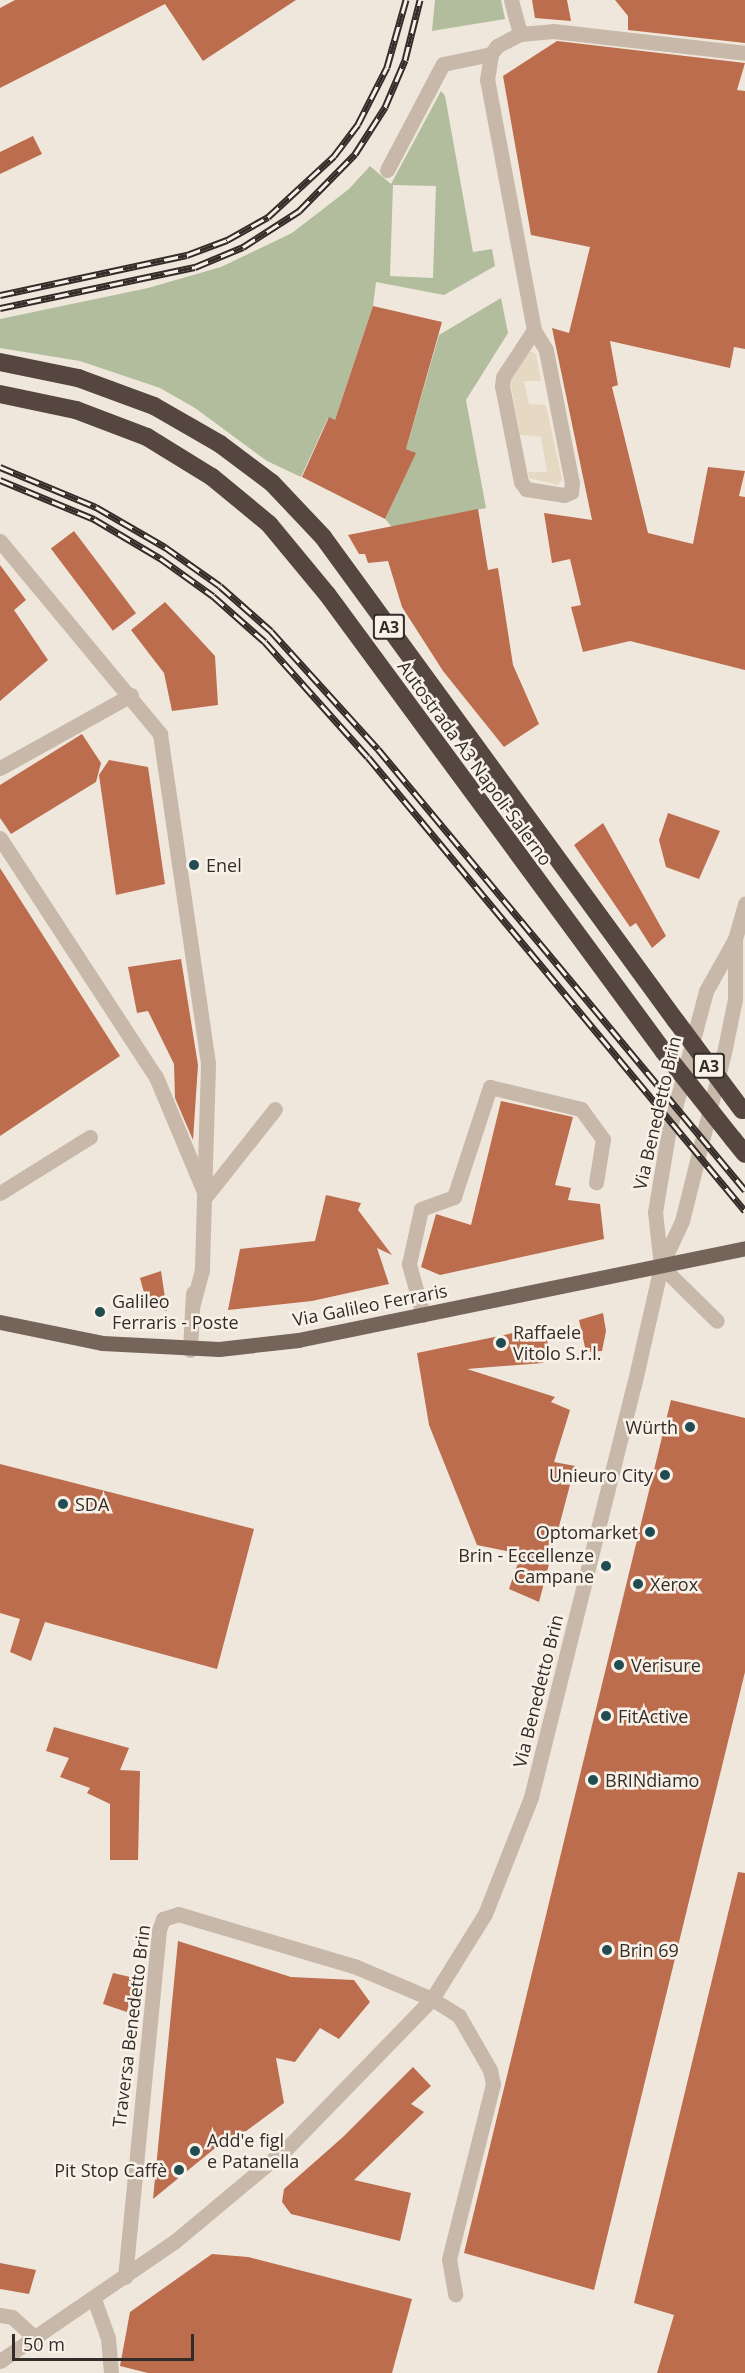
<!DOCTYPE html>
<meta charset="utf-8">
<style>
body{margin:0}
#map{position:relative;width:745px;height:2373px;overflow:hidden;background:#f0e7dc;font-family:"Open Sans",sans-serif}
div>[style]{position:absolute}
.green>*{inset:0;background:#b1bd9d}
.plaza>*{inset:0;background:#e6d9c4}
.building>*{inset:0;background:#bb6d4e;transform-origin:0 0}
.minor>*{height:15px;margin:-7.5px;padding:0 7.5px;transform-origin:7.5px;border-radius:7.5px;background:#c7b8a9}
.major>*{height:15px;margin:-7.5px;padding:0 7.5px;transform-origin:7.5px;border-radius:7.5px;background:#75645a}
.highway>*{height:18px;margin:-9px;padding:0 9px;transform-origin:9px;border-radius:9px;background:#554740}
.rail>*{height:7px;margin-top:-3.5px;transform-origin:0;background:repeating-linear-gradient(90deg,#f8f1e8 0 14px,#342c28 0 28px);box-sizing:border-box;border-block:2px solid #342c28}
.highway-bridge>*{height:18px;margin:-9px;padding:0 9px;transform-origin:9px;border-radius:9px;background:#554740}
.dots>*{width:16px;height:16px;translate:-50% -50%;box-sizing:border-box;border:3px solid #f8f1e8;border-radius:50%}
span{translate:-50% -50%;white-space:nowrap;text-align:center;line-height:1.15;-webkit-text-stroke:5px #f8f1e8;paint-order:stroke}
.shield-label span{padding:2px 4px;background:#f8f1e8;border:2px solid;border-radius:4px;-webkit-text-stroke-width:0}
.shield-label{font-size:16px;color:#342c28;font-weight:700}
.street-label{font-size:18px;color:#342c28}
.poi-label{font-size:18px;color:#342c28}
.left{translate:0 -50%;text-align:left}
.right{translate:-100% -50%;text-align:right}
.scale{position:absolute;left:12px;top:2334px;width:182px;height:27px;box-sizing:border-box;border:3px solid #342c28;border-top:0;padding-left:8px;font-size:18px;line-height:21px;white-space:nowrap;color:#342c28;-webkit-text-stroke:4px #f8f1e8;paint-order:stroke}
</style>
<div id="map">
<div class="green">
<div style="clip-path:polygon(435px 0,501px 0,505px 19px,432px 31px)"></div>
<div style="clip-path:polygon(evenodd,441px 91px,445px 96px,473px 252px,492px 249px,495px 266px,444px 295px,376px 282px,373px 306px,335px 420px,328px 418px,301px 477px,267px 461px,195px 408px,160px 388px,80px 361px,0 348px,0 319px,148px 288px,221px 267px,292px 233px,349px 189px,370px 166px,391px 184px,441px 91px,393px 185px,436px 186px,433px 278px,390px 276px,393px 185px)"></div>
<div style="clip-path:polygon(501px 298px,508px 333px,466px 400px,486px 508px,392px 527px,385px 519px,415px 453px,406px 449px,439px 335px)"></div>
</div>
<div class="plaza">
<div style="clip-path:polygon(529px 351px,536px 354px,541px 381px,524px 381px,529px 404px,546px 405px,562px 479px,558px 485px,529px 478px,528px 472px,547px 472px,541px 437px,520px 435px,510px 381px)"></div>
</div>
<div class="building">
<div style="clip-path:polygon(15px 0,296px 0,203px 61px,165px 4px,0 88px,0 8px)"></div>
<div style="clip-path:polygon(532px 0,567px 0,571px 21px,535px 18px)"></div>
<div style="clip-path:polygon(615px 0,745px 0,745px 43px,628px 30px,628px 16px)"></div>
<div style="clip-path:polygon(557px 41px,745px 63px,737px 90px,745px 91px,745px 349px,734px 347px,730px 368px,610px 341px,618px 385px,612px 387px,648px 533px,693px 544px,708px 467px,745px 471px,739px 496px,745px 497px,745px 670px,630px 641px,583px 652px,571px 607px,581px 605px,570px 559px,552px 563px,544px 513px,592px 520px,552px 328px,569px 333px,590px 247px,531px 235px,503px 76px)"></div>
<div style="clip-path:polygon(33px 136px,42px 154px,0 174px,0 152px)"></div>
<div style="clip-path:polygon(373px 306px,442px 322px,406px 449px,416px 453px,385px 519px,302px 477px,329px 417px,335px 420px)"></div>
<div style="clip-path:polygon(478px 509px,488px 570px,498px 568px,513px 665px,539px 724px,504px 747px,443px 671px,402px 607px,388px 561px,368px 563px,365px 554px,359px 554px,348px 535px)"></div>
<div style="left:74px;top:531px;width:103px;height:29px;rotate:53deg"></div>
<div style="clip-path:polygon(0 565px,26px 600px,14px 610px,48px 660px,0 701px)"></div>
<div style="clip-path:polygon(165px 602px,215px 656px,218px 705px,172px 711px,164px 673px,131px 630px)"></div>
<div style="clip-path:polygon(82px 734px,101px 763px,96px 782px,11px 834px,0 818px,0 785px)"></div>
<div style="clip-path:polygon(109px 760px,148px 767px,165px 884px,116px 895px,99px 775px)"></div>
<div style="clip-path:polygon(668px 813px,720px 831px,699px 879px,666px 867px,659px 840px)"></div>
<div style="clip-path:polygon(603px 823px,666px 936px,652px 948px,636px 923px,630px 927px,574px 845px)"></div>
<div style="clip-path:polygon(0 868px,120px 1056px,0 1136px)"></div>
<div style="clip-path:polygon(181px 959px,198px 1065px,193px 1140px,175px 1098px,174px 1064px,148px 1011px,137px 1013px,128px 967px)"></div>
<div style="clip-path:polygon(501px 1101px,573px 1117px,555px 1185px,571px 1188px,568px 1200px,600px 1204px,604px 1239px,440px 1275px,421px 1267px,436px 1214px,471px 1225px)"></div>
<div style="clip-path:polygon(326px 1195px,361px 1203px,358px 1210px,392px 1255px,377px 1248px,389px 1284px,312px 1301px,228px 1310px,240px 1249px,315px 1241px)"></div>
<div style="clip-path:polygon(161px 1271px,167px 1311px,148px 1307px,140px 1278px)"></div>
<div style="clip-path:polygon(603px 1313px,606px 1331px,602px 1351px,586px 1352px,579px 1320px)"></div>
<div style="clip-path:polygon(542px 1327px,551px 1352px,540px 1354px,543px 1363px,467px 1369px,555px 1397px,551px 1402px,570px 1410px,554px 1462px,575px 1466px,539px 1602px,509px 1589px,521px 1554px,477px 1545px,429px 1425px,417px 1353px)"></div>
<div style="clip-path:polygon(671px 1400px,745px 1418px,745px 1672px,594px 2290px,464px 2253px)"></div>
<div style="clip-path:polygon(0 1464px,254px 1529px,217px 1669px,45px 1622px,31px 1661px,10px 1652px,20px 1619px,0 1613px)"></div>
<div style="clip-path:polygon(54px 1727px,129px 1748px,120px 1770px,140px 1771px,138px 1860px,110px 1860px,110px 1804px,87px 1793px,90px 1788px,60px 1777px,69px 1758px,46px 1751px)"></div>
<div style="clip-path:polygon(738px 1872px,745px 1873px,745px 2373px,657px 2373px,674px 2315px,634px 2303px)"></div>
<div style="clip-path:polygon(178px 1941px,291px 1977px,354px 1980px,370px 2002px,339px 2039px,320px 2028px,295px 2062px,276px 2058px,284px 2103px,226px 2146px,225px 2140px,153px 2199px)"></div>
<div style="clip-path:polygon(113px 1973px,135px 1978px,127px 2012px,103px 2004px)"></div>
<div style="clip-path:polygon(413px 2067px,431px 2086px,411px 2104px,424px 2112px,354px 2180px,411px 2193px,400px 2241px,291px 2214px,282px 2202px,284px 2189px,343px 2137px)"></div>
<div style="clip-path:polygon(212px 2254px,248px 2257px,412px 2299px,392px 2373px,148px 2373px,120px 2366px,130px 2312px)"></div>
<div style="clip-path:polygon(0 2263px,36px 2270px,29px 2294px,0 2289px)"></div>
</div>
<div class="minor">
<div style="left:511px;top:0;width:35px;rotate:75deg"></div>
<div style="left:387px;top:170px;width:120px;rotate:-62.2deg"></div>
<div style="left:443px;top:64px;width:49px;rotate:-11.8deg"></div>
<div style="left:534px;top:330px;width:56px;rotate:123.4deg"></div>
<div style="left:503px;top:377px;width:9px;rotate:96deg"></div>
<div style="left:502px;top:386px;width:98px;rotate:78.8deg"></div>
<div style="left:521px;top:482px;width:9px;rotate:54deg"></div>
<div style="left:526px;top:489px;width:38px;rotate:9deg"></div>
<div style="left:564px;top:495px;width:8px;rotate:-23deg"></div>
<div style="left:571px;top:492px;width:9px;rotate:-84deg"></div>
<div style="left:572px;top:483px;width:136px;rotate:-101.1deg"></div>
<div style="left:546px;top:350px;width:23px;rotate:-121deg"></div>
<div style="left:534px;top:330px;width:254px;rotate:-100.6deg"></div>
<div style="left:487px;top:80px;width:26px;rotate:-81deg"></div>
<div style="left:491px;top:54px;width:10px;rotate:-53deg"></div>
<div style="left:497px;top:46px;width:26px;rotate:-28deg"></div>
<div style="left:520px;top:34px;width:33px;rotate:-5deg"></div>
<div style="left:553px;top:31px;width:193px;rotate:6.5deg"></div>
<div style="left:0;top:541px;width:251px;rotate:50.3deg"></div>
<div style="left:160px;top:734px;width:333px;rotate:81.7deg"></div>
<div style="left:208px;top:1064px;width:206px;rotate:91.7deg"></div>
<div style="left:202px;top:1270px;width:35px;rotate:105deg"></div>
<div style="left:0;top:768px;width:150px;rotate:-29.1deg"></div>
<div style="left:0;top:838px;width:285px;rotate:56.9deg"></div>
<div style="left:156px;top:1077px;width:127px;rotate:67.3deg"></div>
<div style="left:0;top:1193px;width:106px;rotate:-31.9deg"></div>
<div style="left:206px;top:1196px;width:111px;rotate:-51.6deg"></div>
<div style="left:661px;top:1266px;width:50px;rotate:-65deg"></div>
<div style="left:682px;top:1221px;width:178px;rotate:-76deg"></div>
<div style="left:725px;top:1048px;width:50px;rotate:-78.5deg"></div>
<div style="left:735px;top:999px;width:60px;rotate:-90deg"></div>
<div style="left:735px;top:939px;width:37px;rotate:-74deg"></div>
<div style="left:661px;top:1266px;width:78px;rotate:44.5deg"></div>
<div style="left:423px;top:1315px;width:53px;rotate:-105.4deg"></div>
<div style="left:409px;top:1264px;width:56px;rotate:-77.7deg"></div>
<div style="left:421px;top:1209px;width:35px;rotate:-20deg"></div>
<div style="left:454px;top:1197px;width:116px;rotate:-71.9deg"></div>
<div style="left:490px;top:1087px;width:94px;rotate:13.6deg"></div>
<div style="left:581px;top:1109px;width:37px;rotate:54deg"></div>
<div style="left:603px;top:1139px;width:44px;rotate:99.2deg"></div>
<div style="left:190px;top:1350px;width:57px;rotate:-87deg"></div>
<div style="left:125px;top:2277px;width:349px;rotate:-84.4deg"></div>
<div style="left:159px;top:1930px;width:12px;rotate:-70deg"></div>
<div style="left:163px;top:1919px;width:16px;rotate:-18deg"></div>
<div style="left:178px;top:1914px;width:184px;rotate:16.5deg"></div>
<div style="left:354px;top:1966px;width:85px;rotate:22.9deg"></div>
<div style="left:432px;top:1999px;width:32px;rotate:32deg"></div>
<div style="left:459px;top:2016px;width:62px;rotate:60.1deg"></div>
<div style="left:490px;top:2070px;width:14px;rotate:78deg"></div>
<div style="left:493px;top:2084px;width:180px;rotate:104.1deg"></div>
<div style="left:449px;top:2259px;width:36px;rotate:80deg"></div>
<div style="left:94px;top:2299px;width:41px;rotate:70.3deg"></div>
<div style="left:108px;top:2338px;width:35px;rotate:85deg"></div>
<div style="left:0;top:2315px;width:12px;rotate:9deg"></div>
<div style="left:12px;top:2317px;width:31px;rotate:42deg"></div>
<div style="left:0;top:2361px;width:211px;rotate:-34.4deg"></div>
<div style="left:174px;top:2242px;width:148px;rotate:-39.8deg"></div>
<div style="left:288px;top:2147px;width:206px;rotate:-45.8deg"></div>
<div style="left:432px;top:1999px;width:100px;rotate:-58.1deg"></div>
<div style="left:485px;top:1914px;width:126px;rotate:-68.5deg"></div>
<div style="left:531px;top:1797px;width:425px;rotate:-76deg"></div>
<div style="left:634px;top:1385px;width:122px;rotate:-77.2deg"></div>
<div style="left:661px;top:1266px;width:54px;rotate:-96.3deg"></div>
<div style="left:655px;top:1212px;width:79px;rotate:-80.5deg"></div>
<div style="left:668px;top:1134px;width:148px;rotate:-75.1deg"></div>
<div style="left:706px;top:991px;width:60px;rotate:-60.9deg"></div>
</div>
<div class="major">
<div style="left:0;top:1322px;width:104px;rotate:11.6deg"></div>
<div style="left:102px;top:1343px;width:117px;rotate:2.9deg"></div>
<div style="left:219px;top:1349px;width:80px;rotate:-6.5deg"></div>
<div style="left:298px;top:1340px;width:456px;rotate:-11.6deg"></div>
</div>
<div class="highway">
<div style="left:0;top:362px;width:80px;rotate:11.6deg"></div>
<div style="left:78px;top:378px;width:81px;rotate:20.2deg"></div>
<div style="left:154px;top:406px;width:76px;rotate:29.9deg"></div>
<div style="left:220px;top:444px;width:65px;rotate:36.9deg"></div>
<div style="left:272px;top:483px;width:74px;rotate:46.6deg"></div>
<div style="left:323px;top:537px;width:599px;rotate:53.9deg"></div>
<div style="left:0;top:394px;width:78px;rotate:11.9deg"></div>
<div style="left:76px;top:410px;width:76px;rotate:20.8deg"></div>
<div style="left:147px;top:437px;width:76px;rotate:31.6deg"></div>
<div style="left:212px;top:477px;width:74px;rotate:39.5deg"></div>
<div style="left:269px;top:524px;width:91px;rotate:50.4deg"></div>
<div style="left:327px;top:594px;width:569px;rotate:53.65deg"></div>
<div style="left:733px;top:1139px;width:19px;rotate:51deg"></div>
</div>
<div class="rail">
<div style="left:0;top:295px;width:191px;rotate:-12.1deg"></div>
<div style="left:187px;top:255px;width:43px;rotate:-20.6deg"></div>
<div style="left:227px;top:240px;width:47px;rotate:-29.3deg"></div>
<div style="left:268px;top:217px;width:90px;rotate:-42.7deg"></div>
<div style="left:334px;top:156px;width:40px;rotate:-53deg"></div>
<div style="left:358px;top:124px;width:64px;rotate:-63deg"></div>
<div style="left:387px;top:67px;width:70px;rotate:-74.2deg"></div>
<div style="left:0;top:308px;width:199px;rotate:-11.9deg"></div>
<div style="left:195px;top:267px;width:52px;rotate:-22.6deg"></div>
<div style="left:243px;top:247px;width:67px;rotate:-32.7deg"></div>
<div style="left:299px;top:211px;width:80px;rotate:-45.5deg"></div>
<div style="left:355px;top:154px;width:56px;rotate:-57.4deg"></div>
<div style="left:385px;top:107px;width:51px;rotate:-66.9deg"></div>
<div style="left:405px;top:60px;width:62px;rotate:-76deg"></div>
<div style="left:0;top:467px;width:104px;rotate:22.6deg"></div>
<div style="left:96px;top:507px;width:80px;rotate:30.1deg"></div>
<div style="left:165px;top:547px;width:67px;rotate:35.3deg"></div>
<div style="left:220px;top:586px;width:68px;rotate:41.4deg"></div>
<div style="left:271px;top:631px;width:159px;rotate:47.8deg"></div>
<div style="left:378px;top:749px;width:574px;rotate:50.23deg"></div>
<div style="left:0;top:480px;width:102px;rotate:22.5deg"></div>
<div style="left:94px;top:519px;width:77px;rotate:30.6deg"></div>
<div style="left:160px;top:558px;width:65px;rotate:35.6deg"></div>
<div style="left:213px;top:596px;width:69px;rotate:41.5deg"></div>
<div style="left:265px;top:642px;width:154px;rotate:48.2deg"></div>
<div style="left:368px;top:757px;width:590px;rotate:50.29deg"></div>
</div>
<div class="highway-bridge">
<div style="left:676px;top:1021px;width:111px;rotate:53.4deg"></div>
<div style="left:664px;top:1052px;width:111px;rotate:51.6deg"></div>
</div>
<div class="dots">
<div style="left:194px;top:865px;background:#214d52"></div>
<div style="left:100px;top:1312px;background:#214d52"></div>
<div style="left:501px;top:1343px;background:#214d52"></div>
<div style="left:690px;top:1427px;background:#214d52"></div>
<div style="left:665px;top:1475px;background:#214d52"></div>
<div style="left:63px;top:1504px;background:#214d52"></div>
<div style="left:650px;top:1532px;background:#214d52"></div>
<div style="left:606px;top:1566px;background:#214d52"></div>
<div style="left:638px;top:1584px;background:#214d52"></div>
<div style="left:619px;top:1665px;background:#214d52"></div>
<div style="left:606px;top:1716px;background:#214d52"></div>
<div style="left:593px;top:1780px;background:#214d52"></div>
<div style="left:607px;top:1950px;background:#214d52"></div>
<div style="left:195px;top:2151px;background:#214d52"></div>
<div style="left:179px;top:2170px;background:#214d52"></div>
</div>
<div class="shield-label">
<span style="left:389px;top:627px">A3</span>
<span style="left:709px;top:1066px">A3</span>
</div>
<div class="street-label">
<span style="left:475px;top:763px;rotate:54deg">Autostrada A3 Napoli-Salerno</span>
<span style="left:657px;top:1113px;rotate:-77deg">Via Benedetto Brin</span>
<span style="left:370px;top:1305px;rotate:-11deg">Via Galileo Ferraris</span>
<span style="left:538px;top:1691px;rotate:-76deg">Via Benedetto Brin</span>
<span style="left:131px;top:2026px;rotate:-83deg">Traversa Benedetto Brin</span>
</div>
<div class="poi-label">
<span class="left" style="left:206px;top:865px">Enel</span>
<span class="left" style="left:112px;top:1312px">Galileo<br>Ferraris - Poste</span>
<span class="left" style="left:513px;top:1343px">Raffaele<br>Vitolo S.r.l.</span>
<span class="right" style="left:678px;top:1427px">Würth</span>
<span class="right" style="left:653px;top:1475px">Unieuro City</span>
<span class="left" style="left:75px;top:1504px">SDA</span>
<span class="right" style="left:638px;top:1532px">Optomarket</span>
<span class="right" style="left:594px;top:1566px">Brin - Eccellenze<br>Campane</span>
<span class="left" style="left:650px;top:1584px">Xerox</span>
<span class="left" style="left:631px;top:1665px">Verisure</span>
<span class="left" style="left:618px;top:1716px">FitActive</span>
<span class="left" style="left:605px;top:1780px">BRINdiamo</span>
<span class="left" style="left:619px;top:1950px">Brin 69</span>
<span class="left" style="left:207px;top:2151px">Add'e figl<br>e Patanella</span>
<span class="right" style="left:167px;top:2170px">Pit Stop Caffè</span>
</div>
<div class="scale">50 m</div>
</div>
